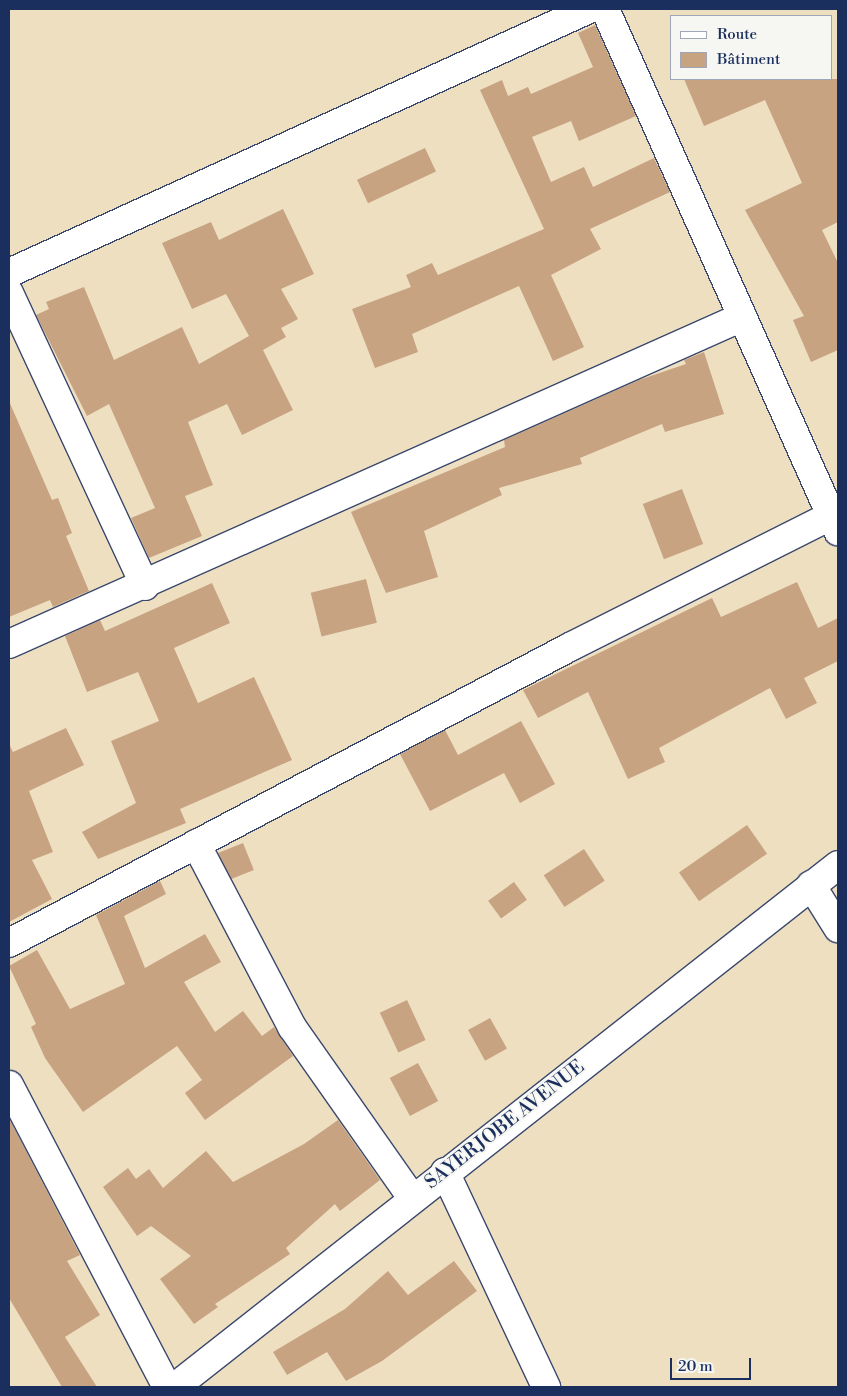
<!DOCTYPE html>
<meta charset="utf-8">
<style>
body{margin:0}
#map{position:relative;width:847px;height:1396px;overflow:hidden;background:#eedfc1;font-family:"Libre Bodoni",serif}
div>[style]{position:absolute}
.building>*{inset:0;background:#c7a382;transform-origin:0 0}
.roads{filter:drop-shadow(1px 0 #3b496d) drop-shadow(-1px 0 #3b496d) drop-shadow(0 1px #3b496d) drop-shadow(0 -1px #3b496d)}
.minor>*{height:28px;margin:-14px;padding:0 14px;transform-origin:14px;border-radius:14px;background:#fff}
.primary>*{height:28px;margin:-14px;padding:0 14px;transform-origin:14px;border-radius:14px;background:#fff}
span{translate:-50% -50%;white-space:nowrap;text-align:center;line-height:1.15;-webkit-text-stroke:4px #f6f6f2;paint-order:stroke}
.street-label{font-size:19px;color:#1b2f5e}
.frame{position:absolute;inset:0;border:10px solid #1b2f5e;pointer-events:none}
.legend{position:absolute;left:670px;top:15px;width:162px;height:65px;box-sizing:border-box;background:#f6f6f2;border:1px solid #9ea6b7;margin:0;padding:6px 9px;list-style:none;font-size:15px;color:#1b2f5e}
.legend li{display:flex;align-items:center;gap:10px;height:25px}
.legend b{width:25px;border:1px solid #9ea6b7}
.scale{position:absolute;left:670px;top:1358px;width:81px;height:22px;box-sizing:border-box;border:2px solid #1b2f5e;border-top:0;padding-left:6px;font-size:15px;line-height:18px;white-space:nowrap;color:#1b2f5e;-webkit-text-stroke:4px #f6f6f2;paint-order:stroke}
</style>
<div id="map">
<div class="building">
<div style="clip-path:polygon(595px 25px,636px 116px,579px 141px,571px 121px,532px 137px,551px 182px,584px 167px,593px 187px,654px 158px,670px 192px,590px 229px,601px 249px,551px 275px,584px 347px,553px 361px,519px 286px,412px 334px,418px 352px,375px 368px,352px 309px,411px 287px,406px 275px,432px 263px,438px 275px,544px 229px,480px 90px,502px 80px,508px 96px,528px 87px,531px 94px,593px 67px,578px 33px)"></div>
<div style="clip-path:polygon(684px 79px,838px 79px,838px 222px,822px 230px,838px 263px,838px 350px,811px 362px,793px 320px,804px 316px,745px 210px,802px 183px,765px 100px,704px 126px)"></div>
<div style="left:425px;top:148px;width:26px;height:75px;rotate:65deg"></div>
<div style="clip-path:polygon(283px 209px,314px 274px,281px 289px,298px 319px,281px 328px,286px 337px,263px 350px,293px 410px,242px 435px,227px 404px,188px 422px,213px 485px,185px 496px,202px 536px,149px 558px,131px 518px,155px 508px,109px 404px,87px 416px,36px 315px,49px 309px,46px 302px,84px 287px,114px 360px,182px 327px,199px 364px,249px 336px,226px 294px,192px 309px,162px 243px,211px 222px,219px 240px)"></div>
<div style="clip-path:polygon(704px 352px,724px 414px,665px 432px,662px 424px,580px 458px,582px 464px,499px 488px,502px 495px,424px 531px,438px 577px,386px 593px,351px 512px,505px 447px,504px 440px,639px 380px,686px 364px,684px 360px)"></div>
<div style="clip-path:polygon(9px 401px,52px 500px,58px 498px,72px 533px,66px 536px,89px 591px,53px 607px,50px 600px,9px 617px)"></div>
<div style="left:682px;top:489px;width:59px;height:42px;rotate:69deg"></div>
<div style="left:366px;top:579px;width:45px;height:57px;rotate:76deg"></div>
<div style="clip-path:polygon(797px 582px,818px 628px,838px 618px,838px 661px,804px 678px,817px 703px,786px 719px,770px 688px,659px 748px,665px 762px,628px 779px,588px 692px,538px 718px,523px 690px,712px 598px,721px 617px)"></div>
<div style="clip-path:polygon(212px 583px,230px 623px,174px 648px,198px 703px,254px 677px,292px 760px,180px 809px,186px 823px,98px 859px,82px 832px,136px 803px,111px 741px,159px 721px,138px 672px,87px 692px,65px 636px,100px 620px,105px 631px)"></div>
<div style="clip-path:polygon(521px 721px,555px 784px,520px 803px,504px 773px,430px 811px,400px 754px,445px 730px,458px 755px)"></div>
<div style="clip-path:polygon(66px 728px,84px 765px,29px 791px,53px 852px,32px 860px,52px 899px,9px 922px,9px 744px,13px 752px)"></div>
<div style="left:747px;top:825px;width:35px;height:83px;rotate:55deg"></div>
<div style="left:243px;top:843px;width:29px;height:27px;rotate:68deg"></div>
<div style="left:584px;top:849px;width:38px;height:48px;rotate:57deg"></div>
<div style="clip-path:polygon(160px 881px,166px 894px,124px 916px,145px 968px,205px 934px,221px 962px,184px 982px,215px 1032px,243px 1011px,262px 1036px,274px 1027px,293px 1056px,205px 1120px,185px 1093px,202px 1080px,177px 1046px,83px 1112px,45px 1058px,31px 1027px,36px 1024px,9px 966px,37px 950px,70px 1009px,125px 984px,96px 915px)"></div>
<div style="left:514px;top:882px;width:22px;height:32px;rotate:54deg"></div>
<div style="left:407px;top:1000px;width:44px;height:30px;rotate:65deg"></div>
<div style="left:490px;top:1018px;width:35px;height:25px;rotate:61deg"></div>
<div style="left:418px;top:1063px;width:43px;height:32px;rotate:62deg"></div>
<div style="clip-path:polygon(9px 1118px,80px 1255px,67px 1261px,100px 1315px,65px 1337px,97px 1387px,62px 1387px,9px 1298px)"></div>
<div style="clip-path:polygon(338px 1120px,380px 1180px,340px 1211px,335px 1204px,286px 1248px,290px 1254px,215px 1304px,218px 1307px,194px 1324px,160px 1279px,191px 1256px,151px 1226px,137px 1236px,103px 1187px,128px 1168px,136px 1179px,149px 1169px,163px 1188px,206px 1151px,233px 1182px,304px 1144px)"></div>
<div style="clip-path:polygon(454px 1261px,477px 1291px,382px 1361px,346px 1381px,327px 1352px,287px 1375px,273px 1352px,345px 1309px,388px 1271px,408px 1295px)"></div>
</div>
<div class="roads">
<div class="minor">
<div style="left:605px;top:9px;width:572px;rotate:65.95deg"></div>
<div style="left:9px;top:273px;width:637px;rotate:-24.47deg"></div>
<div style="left:9px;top:293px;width:323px;rotate:65.1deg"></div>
<div style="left:9px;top:644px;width:803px;rotate:-24.04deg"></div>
<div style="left:196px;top:844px;width:207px;rotate:62.3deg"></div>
<div style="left:292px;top:1027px;width:209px;rotate:54.9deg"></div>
<div style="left:811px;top:885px;width:51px;rotate:57.9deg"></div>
<div style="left:9px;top:943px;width:634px;rotate:-27.82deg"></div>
<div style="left:570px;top:647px;width:292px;rotate:-26.7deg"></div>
<div style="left:9px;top:1085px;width:341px;rotate:62.4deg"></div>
<div style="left:445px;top:1172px;width:238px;rotate:64.8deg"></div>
</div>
<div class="primary">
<div style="left:175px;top:1387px;width:844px;rotate:-38.21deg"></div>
</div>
</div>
<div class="street-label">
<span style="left:505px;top:1125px;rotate:-38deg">SAYERJOBE AVENUE</span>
</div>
<div class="frame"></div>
<ul class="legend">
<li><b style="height:6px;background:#fff"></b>Route</li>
<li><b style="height:14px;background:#c7a382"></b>Bâtiment</li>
</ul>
<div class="scale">20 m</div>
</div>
